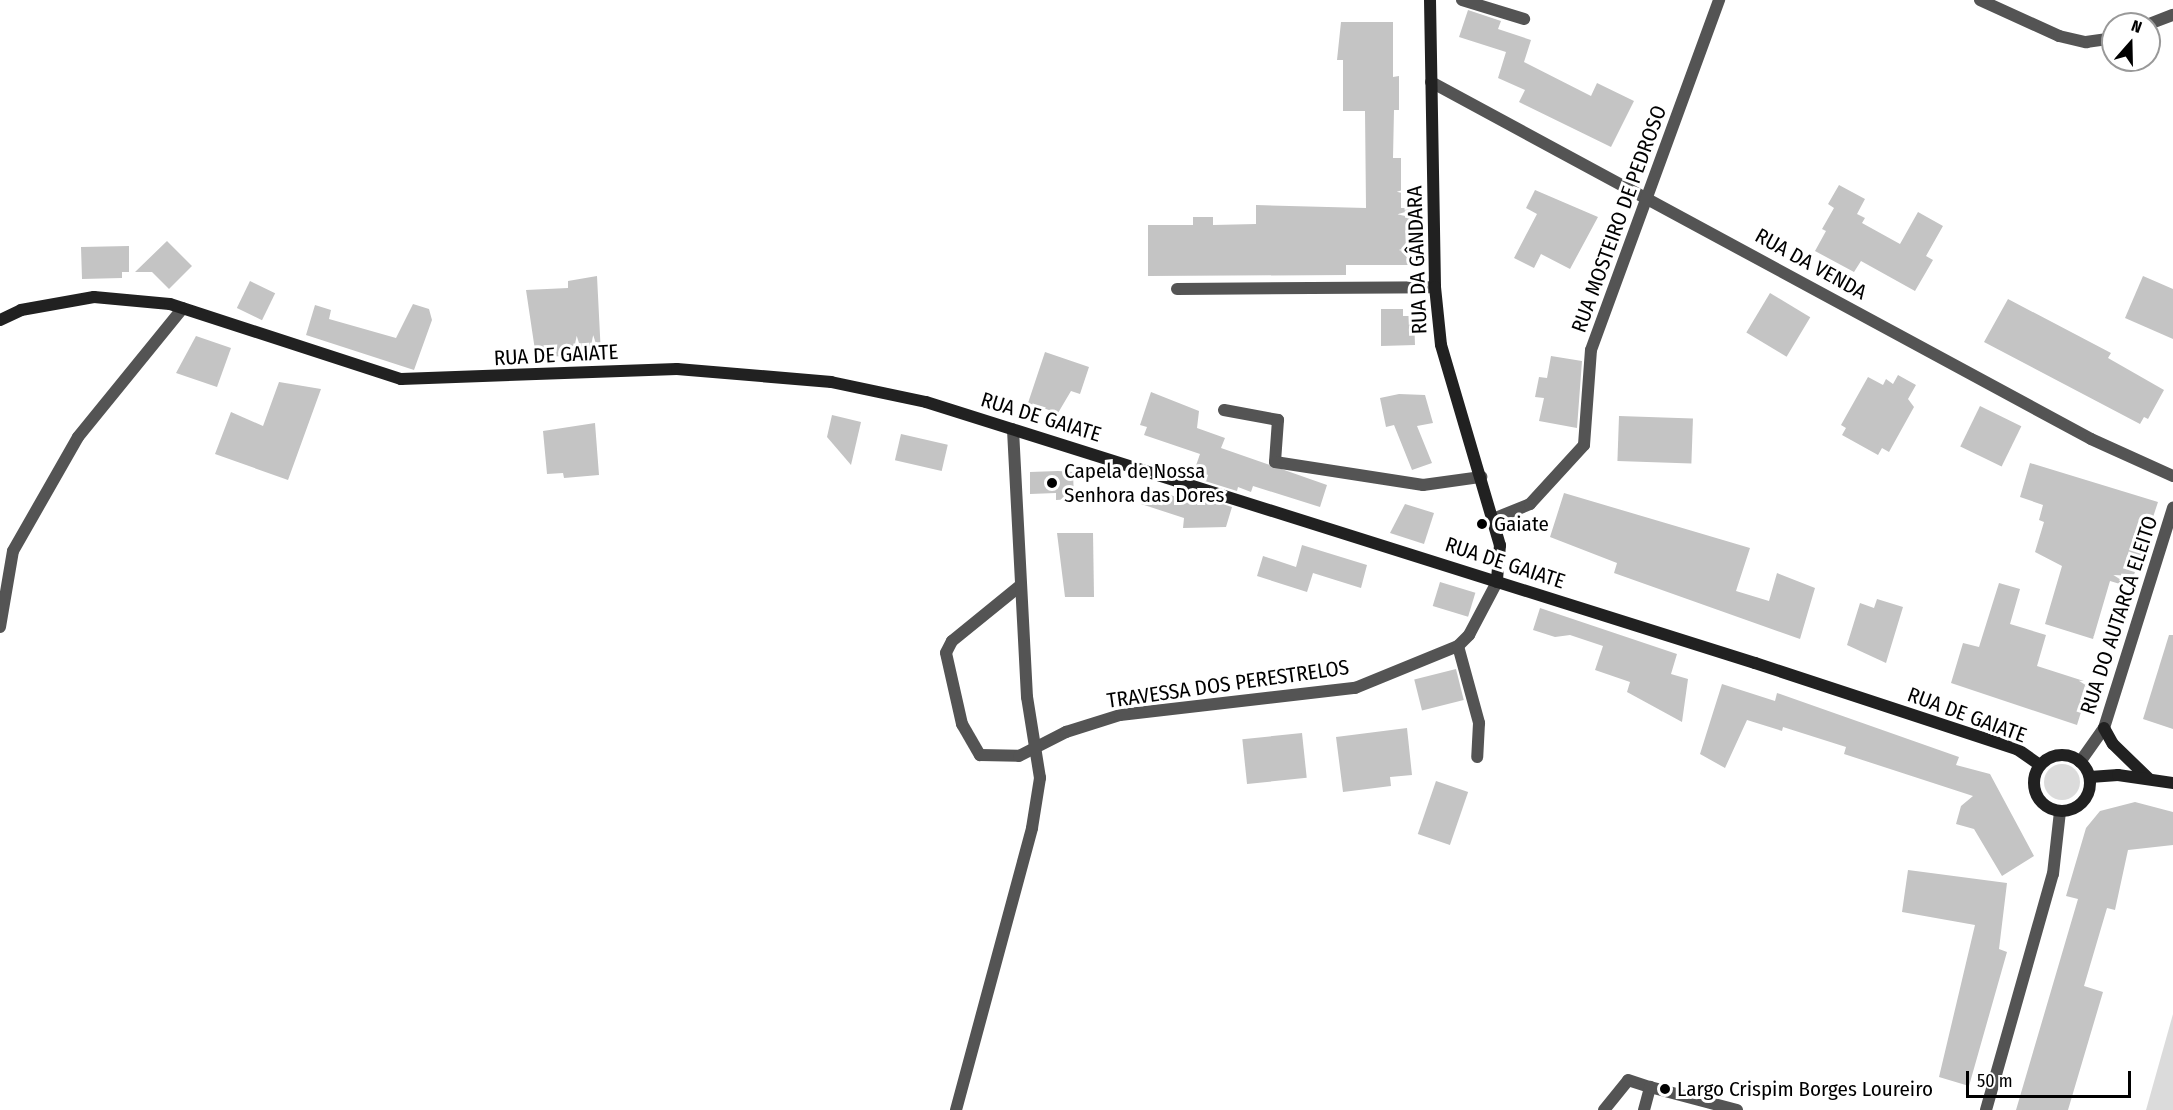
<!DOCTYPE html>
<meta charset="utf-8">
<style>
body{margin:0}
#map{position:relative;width:2173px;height:1110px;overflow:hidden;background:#fff;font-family:"Fira Sans Condensed",sans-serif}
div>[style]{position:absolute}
.green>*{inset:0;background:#dbdbdb}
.round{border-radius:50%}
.building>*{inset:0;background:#c4c4c4;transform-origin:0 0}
.service>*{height:12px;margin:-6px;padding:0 6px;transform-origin:6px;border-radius:6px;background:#545454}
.minor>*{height:12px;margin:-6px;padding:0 6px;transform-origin:6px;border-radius:6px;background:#545454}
.tertiary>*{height:12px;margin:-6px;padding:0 6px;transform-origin:6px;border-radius:6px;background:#545454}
.secondary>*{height:12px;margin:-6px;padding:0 6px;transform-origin:6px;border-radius:6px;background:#212121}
.secondary>.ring{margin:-6px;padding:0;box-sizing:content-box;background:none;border:12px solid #212121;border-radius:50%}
.dots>*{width:16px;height:16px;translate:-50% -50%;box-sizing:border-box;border:3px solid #fff;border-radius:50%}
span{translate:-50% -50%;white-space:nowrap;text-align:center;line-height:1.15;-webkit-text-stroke:6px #fff;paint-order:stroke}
.street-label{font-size:21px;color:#000}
.poi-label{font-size:21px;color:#000}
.left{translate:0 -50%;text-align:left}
.north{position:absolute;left:2101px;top:12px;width:60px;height:60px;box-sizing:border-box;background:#fff;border:2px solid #999;border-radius:50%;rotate:20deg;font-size:16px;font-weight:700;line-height:24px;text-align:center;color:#000}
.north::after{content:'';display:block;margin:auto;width:21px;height:27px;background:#000;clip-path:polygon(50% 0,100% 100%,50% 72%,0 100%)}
.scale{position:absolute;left:1966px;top:1071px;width:165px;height:27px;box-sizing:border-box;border:3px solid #000;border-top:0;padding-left:8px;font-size:18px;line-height:21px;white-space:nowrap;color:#000;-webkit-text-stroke:4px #fff;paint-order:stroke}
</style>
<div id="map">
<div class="green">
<div class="round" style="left:2044px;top:764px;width:36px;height:36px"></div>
<div style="clip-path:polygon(2173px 1014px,2173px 1110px,2146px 1110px)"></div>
</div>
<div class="building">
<div style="clip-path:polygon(1468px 10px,1501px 21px,1498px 29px,1531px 40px,1524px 62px,1591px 96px,1597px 83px,1634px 101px,1611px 147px,1519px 102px,1525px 90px,1498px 78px,1506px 52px,1459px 37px)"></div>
<div style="clip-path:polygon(1341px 22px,1393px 22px,1393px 77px,1399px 76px,1399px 110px,1394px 110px,1393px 158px,1401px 158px,1401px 208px,1412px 208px,1412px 265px,1346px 265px,1346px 275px,1148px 276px,1148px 225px,1193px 225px,1193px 217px,1213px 217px,1213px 225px,1256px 224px,1256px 205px,1366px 208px,1365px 111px,1343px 111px,1343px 60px,1337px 60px)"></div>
<div style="clip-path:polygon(1839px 185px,1865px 199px,1857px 214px,1865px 218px,1862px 223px,1900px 244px,1918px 212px,1943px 226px,1926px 256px,1933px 260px,1915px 291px,1861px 261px,1854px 272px,1815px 251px,1826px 231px,1822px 229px,1834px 208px,1828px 204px)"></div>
<div style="clip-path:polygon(1535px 190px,1598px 217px,1570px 269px,1541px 254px,1534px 268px,1514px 258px,1537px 214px,1526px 208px)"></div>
<div style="clip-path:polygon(167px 241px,192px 266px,169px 289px,152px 272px,135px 272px)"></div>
<div style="clip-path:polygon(129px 246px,129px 272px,122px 272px,122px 278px,82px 279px,81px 247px)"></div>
<div style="clip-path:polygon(597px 276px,601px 355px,536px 357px,526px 290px,568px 288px,568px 281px)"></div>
<div style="clip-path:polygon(2143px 276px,2173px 289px,2173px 339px,2125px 318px)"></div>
<div style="left:250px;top:281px;width:28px;height:30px;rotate:26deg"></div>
<div style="left:1770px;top:293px;width:47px;height:46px;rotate:31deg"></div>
<div style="clip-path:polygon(2008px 299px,2111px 353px,2108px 358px,2164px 390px,2148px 419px,2144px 417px,2140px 424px,1984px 342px)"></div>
<div style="clip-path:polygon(413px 304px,429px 309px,432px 320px,414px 370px,306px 335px,315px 305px,331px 310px,329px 319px,396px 338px)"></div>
<div style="clip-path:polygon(1381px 309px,1403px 309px,1403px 316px,1414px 316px,1415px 345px,1381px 346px)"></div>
<div style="clip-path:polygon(196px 336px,231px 348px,217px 387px,176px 373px)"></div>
<div style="clip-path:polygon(1045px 352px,1089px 367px,1080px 394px,1071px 391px,1058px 413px,1028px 403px)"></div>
<div style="clip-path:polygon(1551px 356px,1582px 361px,1577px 428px,1539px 421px,1544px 398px,1535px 397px,1539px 377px,1547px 378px)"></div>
<div style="clip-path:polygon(1898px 375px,1916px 385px,1908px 399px,1914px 407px,1889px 452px,1882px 448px,1878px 455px,1842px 435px,1846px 428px,1841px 425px,1868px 377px,1883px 385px,1886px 379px,1893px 384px)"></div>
<div style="clip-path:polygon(279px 382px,321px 389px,288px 480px,215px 454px,231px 412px,263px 426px)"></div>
<div style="clip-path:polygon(1151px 392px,1199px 411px,1197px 428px,1225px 438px,1221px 448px,1327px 485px,1320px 507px,1253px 486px,1251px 492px,1238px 487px,1237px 491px,1192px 477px,1200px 454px,1144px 435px,1147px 427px,1140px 425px)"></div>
<div style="clip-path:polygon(1399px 394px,1425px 395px,1433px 423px,1417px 426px,1432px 463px,1412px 470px,1394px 425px,1386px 427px,1380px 398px)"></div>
<div style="left:1980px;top:406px;width:46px;height:45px;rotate:26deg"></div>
<div style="clip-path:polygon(832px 415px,861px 422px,851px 465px,827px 437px)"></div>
<div style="left:1619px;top:416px;width:74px;height:45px;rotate:2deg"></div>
<div style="clip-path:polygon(595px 423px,599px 475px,564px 478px,563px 473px,547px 474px,543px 431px)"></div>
<div style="left:901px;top:434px;width:48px;height:27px;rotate:13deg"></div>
<div style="clip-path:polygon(2030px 463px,2158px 502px,2130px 587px,2110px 581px,2093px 639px,2045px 624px,2062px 566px,2035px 552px,2044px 522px,2039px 520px,2043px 505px,2020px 497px)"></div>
<div style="clip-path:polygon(1058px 471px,1073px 472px,1074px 499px,1056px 500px,1056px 493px,1030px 494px,1030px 472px)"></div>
<div style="clip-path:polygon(1147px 487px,1185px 500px,1187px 493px,1232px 507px,1226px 527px,1183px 528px,1184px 518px,1141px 504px)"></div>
<div style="clip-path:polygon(1564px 493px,1750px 548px,1736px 591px,1769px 601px,1777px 573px,1815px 588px,1800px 639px,1614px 573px,1617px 563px,1550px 537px)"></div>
<div style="clip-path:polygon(1405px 504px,1434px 513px,1424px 544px,1390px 533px)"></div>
<div style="clip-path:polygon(1057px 533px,1093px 533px,1094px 597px,1065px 597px)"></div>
<div style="clip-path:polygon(1302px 545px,1367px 565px,1361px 588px,1313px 573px,1307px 592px,1257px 576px,1263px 556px,1296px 567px)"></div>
<div style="left:1440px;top:582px;width:37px;height:25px;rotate:17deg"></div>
<div style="clip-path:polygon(1999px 583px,2020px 589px,2010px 624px,2046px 635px,2037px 666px,2090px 683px,2077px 725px,1951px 683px,1963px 643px,1979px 647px)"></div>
<div style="clip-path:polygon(1877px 599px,1903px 607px,1886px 663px,1847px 645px,1860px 603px,1874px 608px)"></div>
<div style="clip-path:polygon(1540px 608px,1677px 654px,1671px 674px,1688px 679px,1682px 722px,1627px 692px,1630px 682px,1595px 670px,1603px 646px,1570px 635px,1555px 637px,1533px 630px)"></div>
<div style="clip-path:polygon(2169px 635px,2173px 635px,2173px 729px,2143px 719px)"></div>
<div style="left:1456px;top:669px;width:32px;height:43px;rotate:76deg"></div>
<div style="clip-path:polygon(1722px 684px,1775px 701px,1777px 693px,1959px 757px,1956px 765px,1990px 774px,2034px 856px,2002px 876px,1974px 829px,1956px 824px,1961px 806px,1973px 796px,1844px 754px,1846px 747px,1783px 727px,1782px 731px,1747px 720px,1725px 768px,1700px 754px)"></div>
<div style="clip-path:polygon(1407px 728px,1412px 775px,1390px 777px,1391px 786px,1343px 792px,1336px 737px)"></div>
<div style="left:1302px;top:733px;width:45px;height:60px;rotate:84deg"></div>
<div style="left:1436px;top:781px;width:34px;height:56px;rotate:19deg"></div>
<div style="clip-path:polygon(2135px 802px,2173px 812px,2173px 845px,2128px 850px,2115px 910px,2107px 908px,2084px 986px,2103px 992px,2068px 1110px,2016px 1110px,2078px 899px,2066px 896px,2086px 828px,2100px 811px)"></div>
<div style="clip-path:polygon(1908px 870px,2007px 883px,1999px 949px,2007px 952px,1969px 1086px,1939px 1077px,1975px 925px,1902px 912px)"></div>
</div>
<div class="service">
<div style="left:1177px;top:289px;width:258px;rotate:-0.4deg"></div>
<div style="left:1224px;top:410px;width:55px;rotate:10.5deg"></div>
<div style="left:1278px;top:420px;width:42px;rotate:94.1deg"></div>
<div style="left:1604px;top:1110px;width:38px;rotate:-51deg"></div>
<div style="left:1628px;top:1080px;width:23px;rotate:18deg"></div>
<div style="left:1644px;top:1110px;width:24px;rotate:-75deg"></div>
<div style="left:1650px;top:1087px;width:90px;rotate:14.8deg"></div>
</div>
<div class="minor">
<div style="left:1462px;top:0;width:65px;rotate:17deg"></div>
<div style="left:1980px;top:0;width:87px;rotate:24.5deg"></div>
<div style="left:2059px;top:36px;width:28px;rotate:13deg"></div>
<div style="left:2086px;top:42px;width:27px;rotate:-8deg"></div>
<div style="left:2149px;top:24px;width:26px;rotate:-21deg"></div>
<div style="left:1431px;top:82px;width:750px;rotate:28.41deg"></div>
<div style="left:2091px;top:439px;width:90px;rotate:24.3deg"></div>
<div style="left:1275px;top:462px;width:150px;rotate:8.8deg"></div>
<div style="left:1423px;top:485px;width:59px;rotate:-7.9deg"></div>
<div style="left:1493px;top:519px;width:40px;rotate:-22deg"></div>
<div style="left:1530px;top:504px;width:80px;rotate:-47.5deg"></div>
<div style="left:1584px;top:445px;width:95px;rotate:-85.8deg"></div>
<div style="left:1591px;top:350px;width:373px;rotate:-69.9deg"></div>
<div style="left:1021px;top:585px;width:89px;rotate:140.9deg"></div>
<div style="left:952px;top:641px;width:13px;rotate:117deg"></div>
<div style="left:946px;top:653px;width:73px;rotate:77.3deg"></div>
<div style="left:962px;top:724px;width:36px;rotate:60deg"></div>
<div style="left:980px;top:755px;width:39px;rotate:1deg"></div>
<div style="left:1019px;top:756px;width:53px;rotate:-27.1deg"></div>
<div style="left:1066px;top:732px;width:57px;rotate:-17.5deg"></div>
<div style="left:1120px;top:715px;width:237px;rotate:-6.6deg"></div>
<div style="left:1355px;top:688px;width:111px;rotate:-22.2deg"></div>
<div style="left:1458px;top:646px;width:16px;rotate:-45deg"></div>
<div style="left:1469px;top:635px;width:60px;rotate:-62.2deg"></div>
<div style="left:0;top:627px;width:77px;rotate:-80.3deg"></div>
<div style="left:13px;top:551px;width:131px;rotate:-60.3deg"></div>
<div style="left:78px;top:437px;width:166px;rotate:-50.9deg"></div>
<div style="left:1458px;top:646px;width:80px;rotate:74.7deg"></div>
<div style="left:1479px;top:723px;width:34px;rotate:93deg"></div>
<div style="left:2080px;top:762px;width:42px;rotate:-54.8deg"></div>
<div style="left:2104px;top:728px;width:231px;rotate:-72.6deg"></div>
<div style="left:956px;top:1110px;width:292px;rotate:-74.9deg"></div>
<div style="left:1032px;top:828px;width:51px;rotate:-80.9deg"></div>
<div style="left:1040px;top:778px;width:82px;rotate:-99.1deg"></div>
<div style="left:1027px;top:697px;width:268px;rotate:-93deg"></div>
</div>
<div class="tertiary">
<div style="left:1986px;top:1110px;width:245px;rotate:-74.2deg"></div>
<div style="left:2053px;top:874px;width:62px;rotate:-83.6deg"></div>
</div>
<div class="secondary">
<div style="left:1430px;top:0;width:287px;rotate:89deg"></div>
<div style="left:1435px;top:287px;width:58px;rotate:84.1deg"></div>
<div style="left:1441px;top:345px;width:209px;rotate:73.6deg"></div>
<div style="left:1500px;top:545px;width:37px;rotate:95deg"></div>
<div style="left:0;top:320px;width:23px;rotate:-25deg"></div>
<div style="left:21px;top:310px;width:74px;rotate:-10.1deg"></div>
<div style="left:94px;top:297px;width:76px;rotate:5.3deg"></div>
<div style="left:170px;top:304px;width:243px;rotate:18deg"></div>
<div style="left:401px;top:379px;width:276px;rotate:-2.1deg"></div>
<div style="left:677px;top:369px;width:155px;rotate:4.8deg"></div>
<div style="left:831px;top:382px;width:97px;rotate:11.9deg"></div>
<div style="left:926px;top:402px;width:869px;rotate:17.48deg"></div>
<div style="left:1755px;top:663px;width:276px;rotate:18.2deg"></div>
<div style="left:2017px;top:749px;width:28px;rotate:35deg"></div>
<div style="left:2104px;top:728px;width:18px;rotate:61deg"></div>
<div style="left:2113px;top:744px;width:49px;rotate:44.2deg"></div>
<div class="ring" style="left:2034px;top:755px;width:44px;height:44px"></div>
<div style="left:2090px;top:777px;width:28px;rotate:-4deg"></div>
<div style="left:2118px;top:775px;width:56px;rotate:8.3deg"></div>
</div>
<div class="dots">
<div style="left:1052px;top:483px;background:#000"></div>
<div style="left:1482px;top:524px;background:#000"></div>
<div style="left:1665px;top:1089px;background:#000"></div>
</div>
<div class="street-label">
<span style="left:1619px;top:219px;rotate:-70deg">RUA MOSTEIRO DE PEDROSO</span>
<span style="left:1417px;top:260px;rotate:-92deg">RUA DA GÂNDARA</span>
<span style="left:1811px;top:264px;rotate:29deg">RUA DA VENDA</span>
<span style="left:556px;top:355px;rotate:-3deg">RUA DE GAIATE</span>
<span style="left:1041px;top:417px;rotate:17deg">RUA DE GAIATE</span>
<span style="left:1505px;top:563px;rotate:18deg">RUA DE GAIATE</span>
<span style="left:2119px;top:615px;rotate:-72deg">RUA DO AUTARCA ELEITO</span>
<span style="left:1228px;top:684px;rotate:-8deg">TRAVESSA DOS PERESTRELOS</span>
<span style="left:1967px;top:715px;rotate:20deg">RUA DE GAIATE</span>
</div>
<div class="poi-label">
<span class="left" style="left:1064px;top:483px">Capela de Nossa<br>Senhora das Dores</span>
<span class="left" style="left:1494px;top:524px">Gaiate</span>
<span class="left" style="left:1677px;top:1089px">Largo Crispim Borges Loureiro</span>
</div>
<div class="north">N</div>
<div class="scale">50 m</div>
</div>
